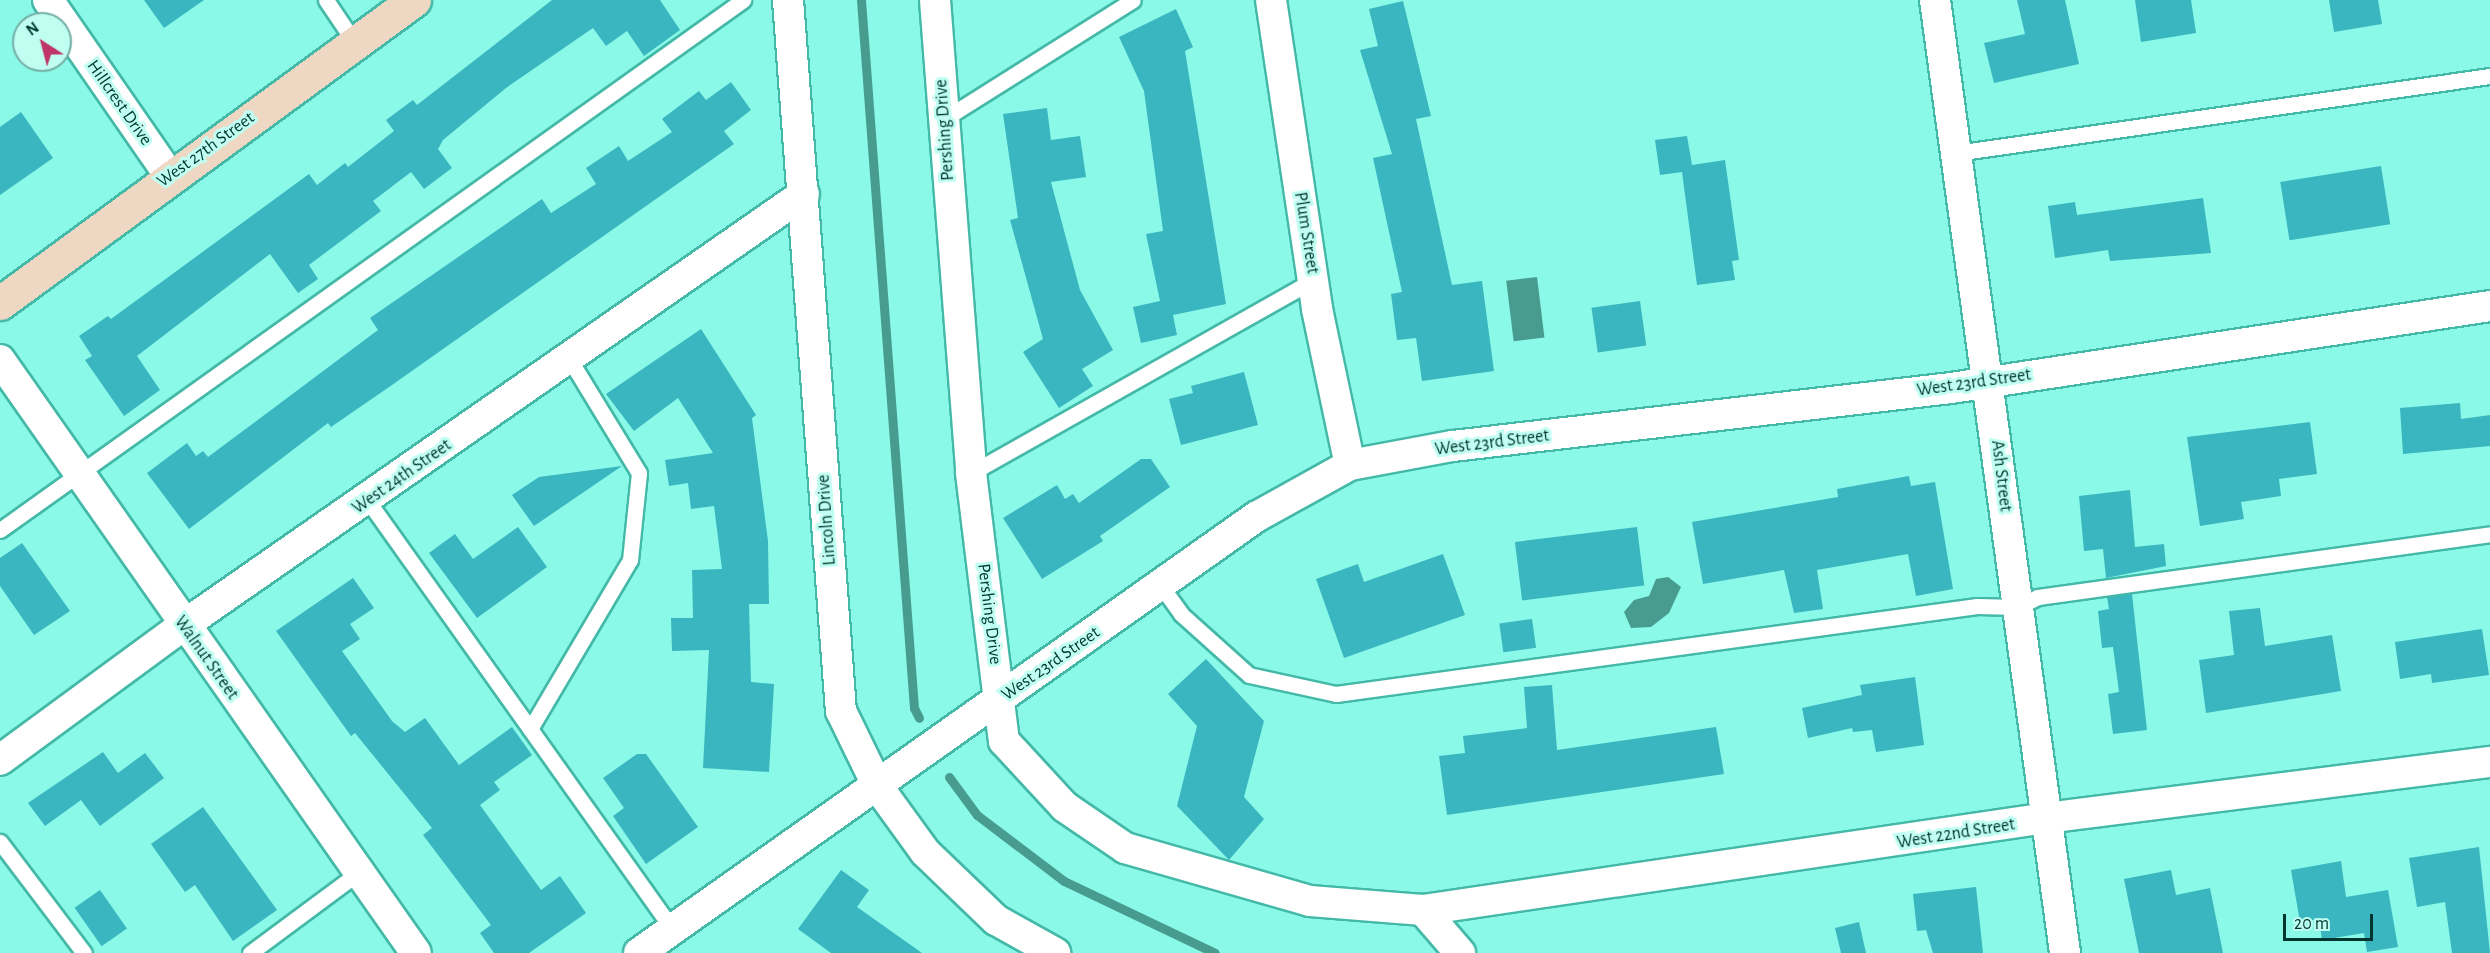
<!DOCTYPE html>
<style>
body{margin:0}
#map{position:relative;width:2490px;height:953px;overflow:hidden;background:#8af9e7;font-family:"Alegreya Sans",sans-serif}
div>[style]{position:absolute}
.water>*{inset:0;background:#479c8f;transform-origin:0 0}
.stream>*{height:9px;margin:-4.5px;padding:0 4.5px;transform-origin:4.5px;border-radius:4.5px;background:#479c8f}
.building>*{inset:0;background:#39b6bf;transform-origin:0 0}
.roads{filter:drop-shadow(2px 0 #44b9a8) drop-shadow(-2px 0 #44b9a8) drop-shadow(0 2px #44b9a8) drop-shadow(0 -2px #44b9a8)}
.service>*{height:15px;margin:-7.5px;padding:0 7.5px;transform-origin:7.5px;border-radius:7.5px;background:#fff}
.minor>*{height:30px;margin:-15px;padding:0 15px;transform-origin:15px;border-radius:15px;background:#fff}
.secondary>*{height:33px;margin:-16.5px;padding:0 16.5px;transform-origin:16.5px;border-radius:16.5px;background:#eed8c3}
span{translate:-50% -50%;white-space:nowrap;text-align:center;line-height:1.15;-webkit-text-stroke:6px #c0fef2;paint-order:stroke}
.street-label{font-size:18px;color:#013730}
.north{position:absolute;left:12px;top:12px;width:60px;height:60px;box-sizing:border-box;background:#c0fef2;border:2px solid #74aea4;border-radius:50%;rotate:324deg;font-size:16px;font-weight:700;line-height:24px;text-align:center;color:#013730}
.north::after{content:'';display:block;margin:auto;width:21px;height:27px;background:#bf3469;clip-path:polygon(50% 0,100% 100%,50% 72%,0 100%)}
.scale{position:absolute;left:2283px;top:914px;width:90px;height:27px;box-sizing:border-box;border:3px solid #013730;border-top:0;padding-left:8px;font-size:18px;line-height:21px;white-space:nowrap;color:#013730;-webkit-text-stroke:4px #c0fef2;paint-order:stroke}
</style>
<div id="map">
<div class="water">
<div style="left:1537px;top:277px;width:61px;height:31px;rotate:83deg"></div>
<div style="clip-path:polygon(1668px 577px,1681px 587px,1669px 613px,1651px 627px,1631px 628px,1624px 612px,1634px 600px,1649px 596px,1656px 579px)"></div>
</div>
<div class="stream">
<div style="left:861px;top:0;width:710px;rotate:85.72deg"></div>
<div style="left:914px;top:708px;width:11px;rotate:63deg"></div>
<div style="left:949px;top:777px;width:47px;rotate:53.6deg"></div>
<div style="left:977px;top:815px;width:109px;rotate:37.2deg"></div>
<div style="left:1064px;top:881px;width:167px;rotate:25.5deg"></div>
</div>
<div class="building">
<div style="clip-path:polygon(144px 0,204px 0,164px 28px)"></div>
<div style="clip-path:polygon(552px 0,660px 0,680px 30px,644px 56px,627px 31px,606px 46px,593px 28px,506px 88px,443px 140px,438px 149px,452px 168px,424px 189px,411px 172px,373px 201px,381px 211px,309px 265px,318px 279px,298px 293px,270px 254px,137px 356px,160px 390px,124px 416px,85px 360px,92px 356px,79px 336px,108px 316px,111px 319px,309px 174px,317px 185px,345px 163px,348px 167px,394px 131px,386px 120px,413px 100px,417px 105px)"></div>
<div style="clip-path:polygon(2017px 0,2065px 0,2079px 64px,1994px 83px,1984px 43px,2025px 34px)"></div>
<div style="clip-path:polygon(2135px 0,2191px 0,2196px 33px,2141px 42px)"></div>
<div style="clip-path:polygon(2329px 0,2378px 0,2382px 24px,2334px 32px)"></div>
<div style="clip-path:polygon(1403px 1px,1431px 116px,1416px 119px,1452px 285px,1482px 281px,1494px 371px,1422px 381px,1416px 338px,1397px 340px,1391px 294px,1402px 292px,1373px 158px,1392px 154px,1360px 50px,1378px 46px,1369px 9px)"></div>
<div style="clip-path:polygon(1176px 9px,1193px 47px,1185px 51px,1226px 304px,1173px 315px,1177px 335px,1141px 343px,1133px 307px,1160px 301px,1146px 234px,1163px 231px,1144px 91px,1119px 37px)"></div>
<div style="clip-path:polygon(731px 82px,751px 110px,724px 131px,734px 144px,392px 385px,331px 427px,328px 423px,189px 529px,147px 473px,187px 443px,196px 456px,203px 451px,208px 457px,378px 330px,370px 318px,542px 199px,551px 213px,596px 184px,586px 168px,619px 146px,628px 161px,672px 132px,662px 119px,699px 91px,706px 100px)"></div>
<div style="clip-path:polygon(1047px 108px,1051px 140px,1080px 136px,1086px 177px,1051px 182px,1080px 290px,1113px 350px,1082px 369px,1093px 386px,1059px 408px,1023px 352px,1043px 339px,1010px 220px,1018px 218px,1003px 114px)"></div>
<div style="clip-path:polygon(21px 112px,53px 158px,0 195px,0 127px)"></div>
<div style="clip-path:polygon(1687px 136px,1692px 165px,1725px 160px,1739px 260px,1732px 261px,1735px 280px,1697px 285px,1682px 172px,1660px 175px,1655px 140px)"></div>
<div style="left:2381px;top:166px;width:59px;height:102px;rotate:81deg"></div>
<div style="clip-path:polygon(2203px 198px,2211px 253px,2110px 261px,2108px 250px,2055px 258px,2048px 206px,2075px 202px,2077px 215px)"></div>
<div style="left:1640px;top:301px;width:45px;height:49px;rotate:82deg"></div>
<div style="clip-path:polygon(701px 329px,756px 415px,752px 418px,768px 541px,769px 604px,749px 604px,751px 682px,774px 684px,769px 772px,703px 768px,709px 650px,672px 651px,671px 618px,693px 618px,692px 570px,722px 569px,714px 506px,691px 509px,688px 483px,669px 486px,665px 460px,713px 453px,678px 398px,634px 431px,606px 394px)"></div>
<div style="clip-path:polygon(1244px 372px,1258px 425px,1181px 445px,1169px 399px,1193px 393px,1191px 386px)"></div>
<div style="clip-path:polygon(2460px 403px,2461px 419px,2490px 415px,2490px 446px,2403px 454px,2400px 408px)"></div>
<div style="clip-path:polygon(2310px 422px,2317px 474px,2279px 479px,2281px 496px,2241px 502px,2244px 519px,2200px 526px,2187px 437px)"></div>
<div style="clip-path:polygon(1141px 459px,1151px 459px,1170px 487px,1100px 536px,1103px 541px,1042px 579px,1003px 518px,1057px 485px,1065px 499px,1073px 494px,1079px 503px)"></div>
<div style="clip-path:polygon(622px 466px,534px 526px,512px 495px,539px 477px)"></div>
<div style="clip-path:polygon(1909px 476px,1911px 486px,1935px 482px,1953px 589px,1916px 596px,1908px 554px,1817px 570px,1823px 609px,1794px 613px,1784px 570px,1703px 584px,1692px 522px,1838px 497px,1837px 489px)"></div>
<div style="clip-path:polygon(2130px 490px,2135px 547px,2164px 544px,2166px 566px,2106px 578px,2103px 549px,2084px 551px,2079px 496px)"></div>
<div style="clip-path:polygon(518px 527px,547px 567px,477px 618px,429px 553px,455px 534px,473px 559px)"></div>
<div style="left:1637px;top:527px;width:59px;height:123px;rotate:83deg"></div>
<div style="clip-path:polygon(22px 543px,70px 611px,34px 635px,0 586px,0 558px)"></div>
<div style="clip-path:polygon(1443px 554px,1465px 615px,1344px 658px,1316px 579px,1358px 564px,1364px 582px)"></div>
<div style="clip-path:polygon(353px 578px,374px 608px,350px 624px,360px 639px,342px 651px,392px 721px,405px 732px,425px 718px,459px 765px,512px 727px,532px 755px,494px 782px,500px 790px,480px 805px,541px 890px,560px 876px,586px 913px,529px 953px,494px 953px,480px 933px,491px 925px,423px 835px,432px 828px,355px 733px,351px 736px,276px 631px)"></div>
<div style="clip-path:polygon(2132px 594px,2147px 730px,2113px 734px,2108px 694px,2119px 692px,2113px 647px,2102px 648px,2098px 611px,2109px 609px,2107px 597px)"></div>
<div style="clip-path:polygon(2260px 608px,2265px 646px,2332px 635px,2341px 691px,2206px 713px,2199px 660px,2234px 655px,2229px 611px)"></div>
<div style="left:1532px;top:619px;width:29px;height:33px;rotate:82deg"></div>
<div style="clip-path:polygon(2482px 629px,2489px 675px,2432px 683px,2431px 674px,2400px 679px,2395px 642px)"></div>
<div style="clip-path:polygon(1206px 659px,1264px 721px,1244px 797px,1264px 819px,1229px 860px,1177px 806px,1197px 726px,1168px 694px)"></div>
<div style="clip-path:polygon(1915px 677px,1924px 745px,1876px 752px,1872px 730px,1853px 732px,1852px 728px,1808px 738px,1802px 708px,1862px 695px,1860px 685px)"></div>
<div style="clip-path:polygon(1552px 685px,1557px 750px,1716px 727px,1724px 774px,1447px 815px,1439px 756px,1465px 753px,1463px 736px,1527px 728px,1524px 687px)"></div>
<div style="clip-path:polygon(103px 752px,118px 773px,145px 753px,164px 778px,100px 826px,81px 800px,45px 826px,28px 803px)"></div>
<div style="clip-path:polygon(637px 754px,646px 754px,698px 827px,646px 864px,613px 816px,624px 808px,603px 778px)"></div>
<div style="clip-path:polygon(203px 807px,277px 910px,233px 941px,195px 885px,185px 892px,151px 844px)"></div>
<div style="clip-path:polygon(2479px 847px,2490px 953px,2452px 953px,2445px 902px,2417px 907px,2409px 858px)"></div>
<div style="clip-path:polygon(2341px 861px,2346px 897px,2388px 890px,2398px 947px,2367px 952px,2364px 933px,2322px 940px,2319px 919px,2300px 922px,2291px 870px)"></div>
<div style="clip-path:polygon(841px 870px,869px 890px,857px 907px,922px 953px,831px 953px,798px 929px)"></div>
<div style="clip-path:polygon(2171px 870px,2176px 895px,2210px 888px,2223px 953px,2139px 953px,2124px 879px)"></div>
<div style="clip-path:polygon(1976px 887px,1983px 953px,1933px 953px,1926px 930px,1917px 931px,1913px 894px)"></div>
<div style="left:100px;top:890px;width:47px;height:31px;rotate:55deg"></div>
<div style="clip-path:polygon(1859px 922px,1866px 953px,1841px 953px,1835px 928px)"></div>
</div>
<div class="roads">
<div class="service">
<div style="left:326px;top:0;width:52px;rotate:56deg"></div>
<div style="left:944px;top:119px;width:223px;rotate:-32.2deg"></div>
<div style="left:1956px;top:153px;width:540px;rotate:-8.21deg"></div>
<div style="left:971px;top:473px;width:394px;rotate:-29.4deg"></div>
<div style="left:368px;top:501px;width:526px;rotate:54.59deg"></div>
<div style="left:0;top:530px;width:913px;rotate:-35.5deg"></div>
<div style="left:1161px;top:586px;width:34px;rotate:54deg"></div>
<div style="left:1181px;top:614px;width:91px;rotate:41.9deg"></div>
<div style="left:1249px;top:675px;width:89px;rotate:12.3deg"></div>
<div style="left:1336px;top:694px;width:647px;rotate:-7.82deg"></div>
<div style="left:1977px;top:606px;width:41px;rotate:1.4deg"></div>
<div style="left:2018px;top:607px;width:22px;rotate:-27deg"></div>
<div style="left:2038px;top:597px;width:456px;rotate:-7.9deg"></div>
<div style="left:530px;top:729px;width:196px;rotate:-59.4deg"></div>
<div style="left:630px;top:560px;width:87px;rotate:-84.1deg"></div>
<div style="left:639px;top:473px;width:132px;rotate:-121.4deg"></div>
<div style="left:0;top:842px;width:139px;rotate:52.9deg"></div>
<div style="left:250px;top:953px;width:136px;rotate:-36.6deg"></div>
</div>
<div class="minor">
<div style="left:48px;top:0;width:214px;rotate:55.3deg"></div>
<div style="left:788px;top:0;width:713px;rotate:85.74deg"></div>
<div style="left:841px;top:711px;width:85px;rotate:64deg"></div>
<div style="left:878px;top:787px;width:80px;rotate:54.1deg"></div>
<div style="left:925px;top:852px;width:98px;rotate:43.8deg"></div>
<div style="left:996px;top:920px;width:68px;rotate:29.2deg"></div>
<div style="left:935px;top:0;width:474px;rotate:85.6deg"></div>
<div style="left:971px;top:473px;width:270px;rotate:83deg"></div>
<div style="left:1004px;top:741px;width:90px;rotate:47.3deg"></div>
<div style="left:1065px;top:807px;width:73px;rotate:34.3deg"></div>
<div style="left:1125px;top:848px;width:192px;rotate:16deg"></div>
<div style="left:1310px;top:901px;width:113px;rotate:4.6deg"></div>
<div style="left:1423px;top:910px;width:630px;rotate:-8.4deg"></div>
<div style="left:2046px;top:818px;width:448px;rotate:-7.2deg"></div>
<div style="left:1271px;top:0;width:312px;rotate:81.5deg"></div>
<div style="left:1317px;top:309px;width:159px;rotate:78.1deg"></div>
<div style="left:1935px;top:0;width:962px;rotate:82.23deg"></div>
<div style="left:0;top:360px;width:724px;rotate:54.95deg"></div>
<div style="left:0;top:760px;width:228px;rotate:-36.3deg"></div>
<div style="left:184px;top:625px;width:755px;rotate:-34.81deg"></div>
<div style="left:1423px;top:910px;width:57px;rotate:49.3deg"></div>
<div style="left:639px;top:953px;width:756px;rotate:-35.25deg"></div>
<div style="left:1256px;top:517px;width:107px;rotate:-29deg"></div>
<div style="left:1350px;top:465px;width:105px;rotate:-10.5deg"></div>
<div style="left:1453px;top:446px;width:501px;rotate:-6.64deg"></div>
<div style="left:1951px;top:388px;width:545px;rotate:-8.65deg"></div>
</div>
<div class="secondary">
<div style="left:0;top:303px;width:513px;rotate:-36.2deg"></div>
</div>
</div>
<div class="street-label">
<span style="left:119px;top:103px;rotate:55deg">Hillcrest Drive</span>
<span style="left:945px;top:130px;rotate:-94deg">Pershing Drive</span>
<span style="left:206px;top:150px;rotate:-36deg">West 27th Street</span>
<span style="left:1306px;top:233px;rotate:81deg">Plum Street</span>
<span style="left:1974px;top:383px;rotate:-8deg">West 23rd Street</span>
<span style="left:1492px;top:443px;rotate:-7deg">West 23rd Street</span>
<span style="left:2001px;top:476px;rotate:83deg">Ash Street</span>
<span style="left:402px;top:477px;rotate:-35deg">West 24th Street</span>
<span style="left:827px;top:520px;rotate:-94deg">Lincoln Drive</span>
<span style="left:989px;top:614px;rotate:83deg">Pershing Drive</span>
<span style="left:206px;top:658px;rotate:55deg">Walnut Street</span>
<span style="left:1051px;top:664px;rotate:-35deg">West 23rd Street</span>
<span style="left:1956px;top:834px;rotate:-9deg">West 22nd Street</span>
</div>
<div class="north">N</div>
<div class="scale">20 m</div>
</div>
